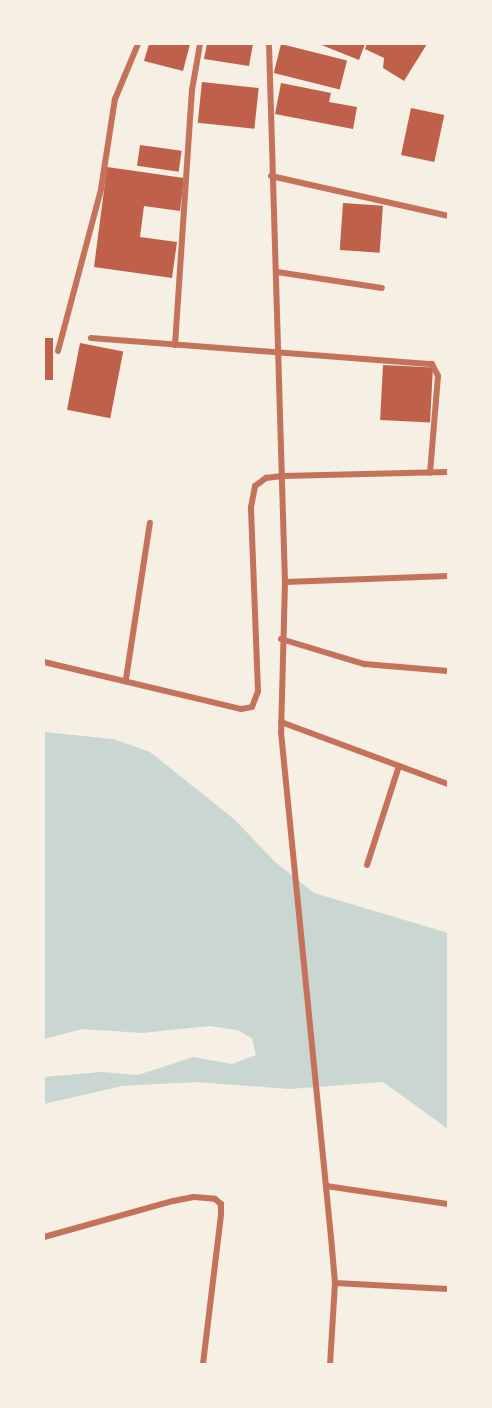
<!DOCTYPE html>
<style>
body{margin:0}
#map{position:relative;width:492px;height:1408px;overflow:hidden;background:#f6efe4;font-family:"Alegreya Sans",sans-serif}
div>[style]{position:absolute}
.water>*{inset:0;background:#c9d6d2}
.building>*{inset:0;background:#bf614a;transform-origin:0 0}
.minor>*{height:6px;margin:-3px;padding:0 3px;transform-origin:3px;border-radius:3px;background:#c5725c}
span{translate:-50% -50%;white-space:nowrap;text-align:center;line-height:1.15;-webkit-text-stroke:4.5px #f6efe4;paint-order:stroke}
.frame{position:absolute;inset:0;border:45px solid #f6efe4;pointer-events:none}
</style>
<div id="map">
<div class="water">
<div style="clip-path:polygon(44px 732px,113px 739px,150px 752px,234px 819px,274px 861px,314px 893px,448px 933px,448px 1129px,383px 1082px,289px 1089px,196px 1082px,122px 1086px,44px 1104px,44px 1077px,101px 1072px,138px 1075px,193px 1057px,232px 1064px,256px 1055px,252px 1038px,237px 1030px,210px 1026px,142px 1033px,82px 1029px,44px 1039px)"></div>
</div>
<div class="building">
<div style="clip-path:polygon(149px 44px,190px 44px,183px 71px,144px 61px)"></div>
<div style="clip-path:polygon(207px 44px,253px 44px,249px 66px,204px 59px)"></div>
<div style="left:281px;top:44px;width:68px;height:30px;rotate:14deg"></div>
<div style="clip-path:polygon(319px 44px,365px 44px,359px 60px)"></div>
<div style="clip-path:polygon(367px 44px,427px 44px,404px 81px,383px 68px,384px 58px,365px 49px)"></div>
<div style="left:202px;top:82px;width:57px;height:41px;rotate:6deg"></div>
<div style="clip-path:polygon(281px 83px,331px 93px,329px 102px,357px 107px,353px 129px,275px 114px)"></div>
<div style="left:411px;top:108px;width:34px;height:48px;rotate:12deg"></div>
<div style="left:140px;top:145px;width:42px;height:21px;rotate:8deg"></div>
<div style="clip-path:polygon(107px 167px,184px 178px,180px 211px,144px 206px,140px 237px,177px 242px,172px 278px,94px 267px)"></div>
<div style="left:343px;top:203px;width:40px;height:47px;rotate:4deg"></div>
<div style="left:44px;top:338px;width:9px;height:42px"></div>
<div style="left:80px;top:343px;width:44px;height:68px;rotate:11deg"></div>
<div style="left:383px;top:365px;width:50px;height:55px;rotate:3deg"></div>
</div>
<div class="minor">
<div style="left:269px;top:44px;width:538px;rotate:88.3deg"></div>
<div style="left:285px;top:582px;width:150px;rotate:91.5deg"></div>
<div style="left:281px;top:732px;width:507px;rotate:84.35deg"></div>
<div style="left:331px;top:1237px;width:46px;rotate:85deg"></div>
<div style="left:335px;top:1283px;width:81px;rotate:93.5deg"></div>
<div style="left:271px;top:176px;width:181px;rotate:12.7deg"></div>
<div style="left:277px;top:272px;width:106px;rotate:8.7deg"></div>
<div style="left:91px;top:338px;width:342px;rotate:4.4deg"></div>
<div style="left:432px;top:364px;width:13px;rotate:63deg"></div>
<div style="left:438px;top:376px;width:97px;rotate:94.7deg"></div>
<div style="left:175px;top:345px;width:256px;rotate:-86.2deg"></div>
<div style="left:192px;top:90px;width:47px;rotate:-80.1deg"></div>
<div style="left:58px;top:351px;width:168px;rotate:-75.1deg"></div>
<div style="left:101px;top:189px;width:91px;rotate:-81.2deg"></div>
<div style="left:115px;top:99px;width:60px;rotate:-67.3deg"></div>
<div style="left:285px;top:582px;width:163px;rotate:-2.1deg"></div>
<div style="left:281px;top:639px;width:87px;rotate:16.8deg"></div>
<div style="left:364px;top:664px;width:84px;rotate:4.8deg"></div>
<div style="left:44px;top:662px;width:203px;rotate:13.4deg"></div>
<div style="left:241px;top:709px;width:11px;rotate:-10deg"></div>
<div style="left:252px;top:707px;width:17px;rotate:-69deg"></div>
<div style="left:258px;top:691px;width:184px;rotate:-92.2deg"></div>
<div style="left:251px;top:507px;width:21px;rotate:-79deg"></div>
<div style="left:255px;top:486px;width:14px;rotate:-36deg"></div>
<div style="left:266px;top:478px;width:16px;rotate:-7deg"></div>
<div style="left:282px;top:476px;width:166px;rotate:-1.4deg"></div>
<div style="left:126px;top:679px;width:158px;rotate:-81.3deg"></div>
<div style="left:281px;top:722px;width:178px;rotate:20.4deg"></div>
<div style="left:367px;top:865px;width:104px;rotate:-72.1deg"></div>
<div style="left:326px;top:1186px;width:123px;rotate:8.4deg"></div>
<div style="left:44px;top:1237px;width:134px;rotate:-15.6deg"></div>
<div style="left:173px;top:1201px;width:21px;rotate:-11deg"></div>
<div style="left:194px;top:1197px;width:21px;rotate:5deg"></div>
<div style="left:215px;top:1199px;width:8px;rotate:40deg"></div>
<div style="left:221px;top:1204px;width:11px;rotate:90deg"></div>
<div style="left:221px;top:1215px;width:150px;rotate:96.9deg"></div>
<div style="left:335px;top:1283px;width:113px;rotate:3deg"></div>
</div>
<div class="frame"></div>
</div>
